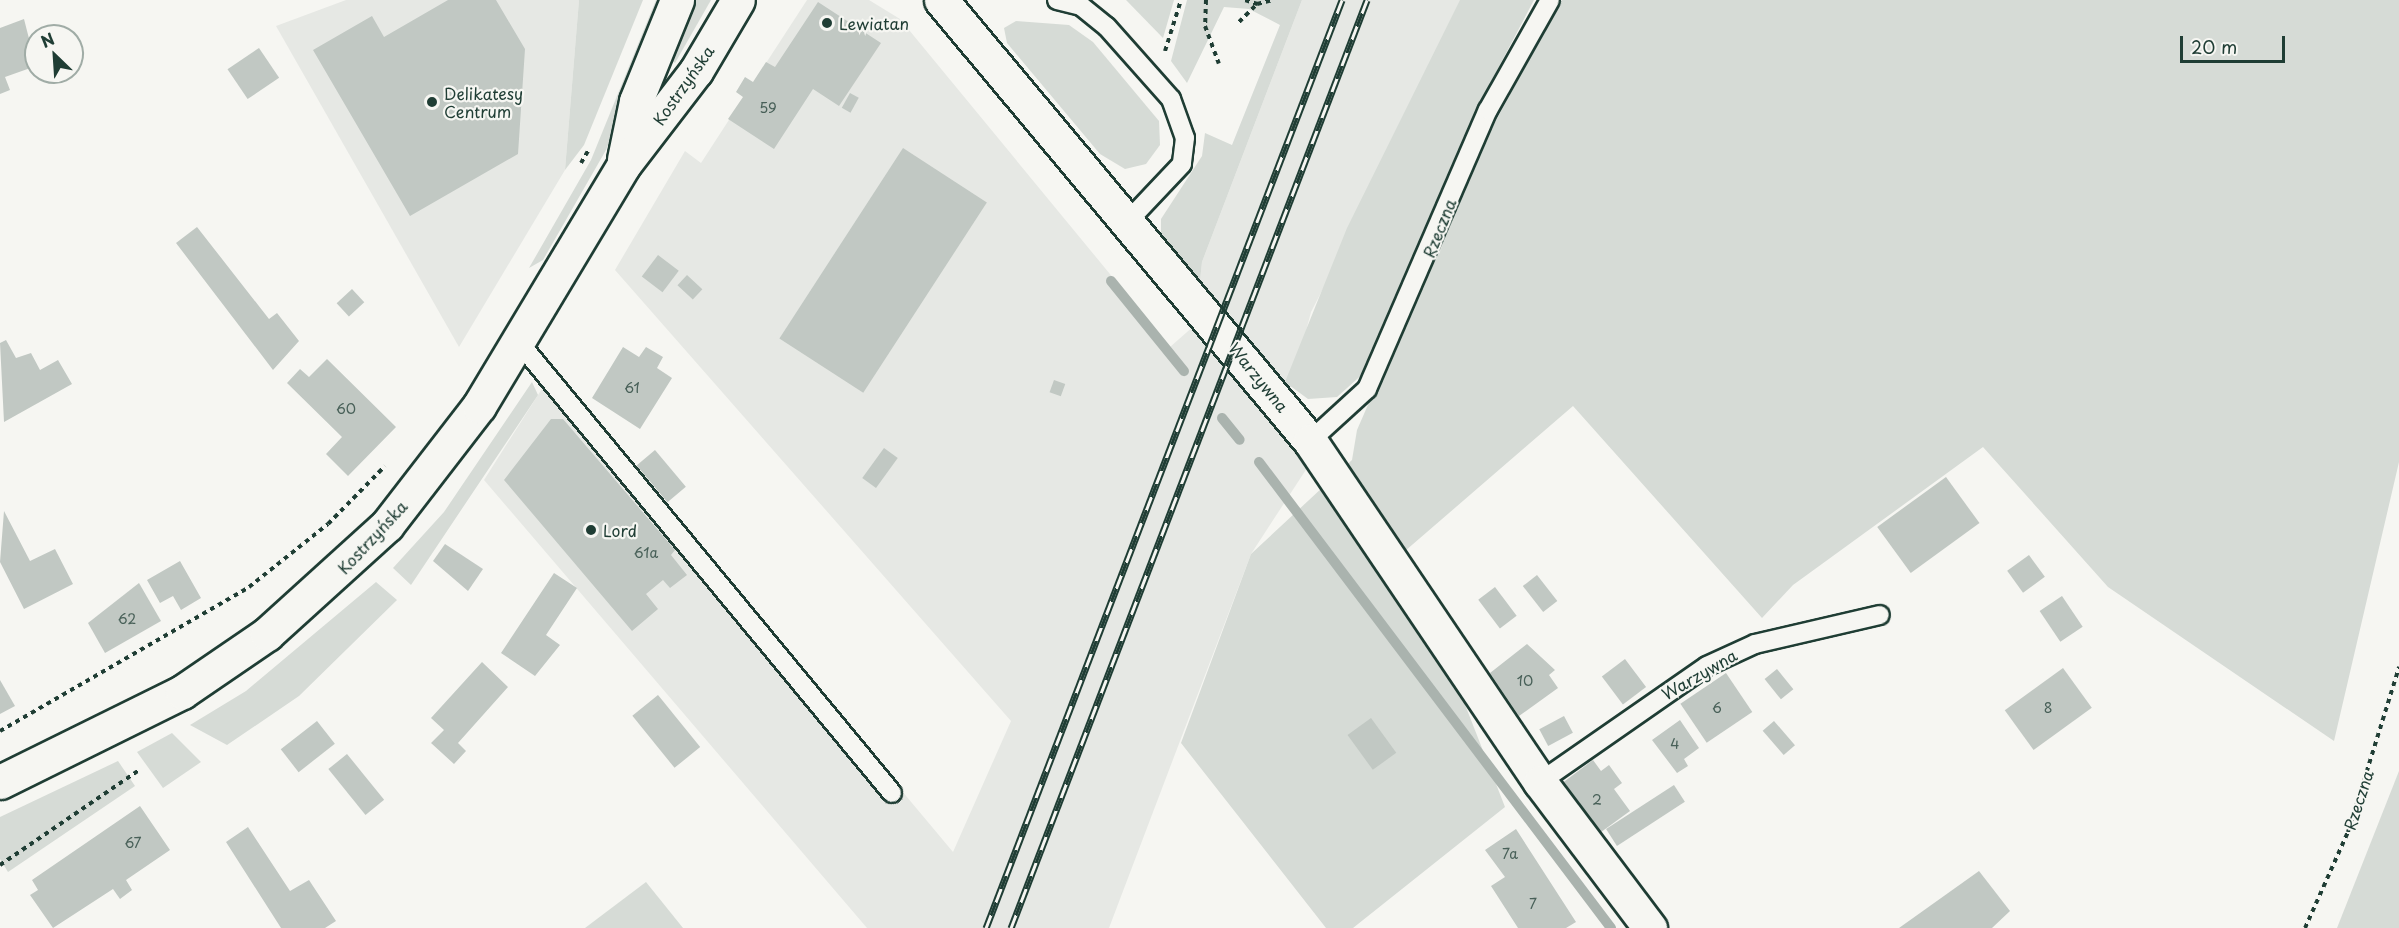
<!DOCTYPE html>
<meta charset="utf-8">
<style>
body{margin:0}
#map{position:relative;width:2399px;height:928px;overflow:hidden;background:#f6f6f2;font-family:"Playpen Sans",sans-serif}
div>[style]{position:absolute}
.built>*{inset:0;background:#e6e8e4}
.green>*{inset:0;background:#d6dbd6}
.stream>*{height:10px;margin:-5px;padding:0 5px;transform-origin:5px;border-radius:5px;background:#aab3ae}
.building>*{inset:0;background:#c1c8c3;transform-origin:0 0}
.path>*{height:4px;margin-top:-2px;transform-origin:0;background:repeating-linear-gradient(90deg,#1f3d34 0 4.5px,transparent 0 9px)}
.roads{filter:drop-shadow(2px 0 #1f3d34) drop-shadow(-2px 0 #1f3d34) drop-shadow(0 2px #1f3d34) drop-shadow(0 -2px #1f3d34)}
.service>*{height:18px;margin:-9px;padding:0 9px;transform-origin:9px;border-radius:9px;background:#f6f6f2}
.minor>*{height:33px;margin:-16.5px;padding:0 16.5px;transform-origin:16.5px;border-radius:16.5px;background:#f6f6f2}
.secondary>*{height:33px;margin:-16.5px;padding:0 16.5px;transform-origin:16.5px;border-radius:16.5px;background:#f6f6f2}
.rail>*{height:7px;margin-top:-3.5px;transform-origin:0;background:repeating-linear-gradient(90deg,#f6f6f2 0 14px,#1f3d34 0 28px);box-sizing:border-box;border-block:2px solid #1f3d34}
.dots>*{width:16px;height:16px;translate:-50% -50%;box-sizing:border-box;border:3px solid #f6f6f2;border-radius:50%}
span{translate:-50% -50%;white-space:nowrap;text-align:center;line-height:1.15;-webkit-text-stroke:4.5px #f6f6f2;paint-order:stroke}
.number-label{font-size:14px;color:#486058}
.number-label span{-webkit-text-stroke-width:0}
.poi-label{font-size:16px;color:#1f3d34}
.left{translate:0 -50%;text-align:left}
.street-label{font-size:16px;color:#1f3d34}
.north{position:absolute;left:24px;top:24px;width:60px;height:60px;box-sizing:border-box;background:#f6f6f2;border:2px solid #a0aca6;border-radius:50%;rotate:335deg;font-size:16px;font-weight:700;line-height:24px;text-align:center;color:#1f3d34}
.north::after{content:'';display:block;margin:auto;width:21px;height:27px;background:#1f3d34;clip-path:polygon(50% 0,100% 100%,50% 72%,0 100%)}
.scale{position:absolute;left:2180px;top:36px;width:105px;height:27px;box-sizing:border-box;border:3px solid #1f3d34;border-top:0;padding-left:8px;font-size:18px;line-height:21px;white-space:nowrap;color:#1f3d34;-webkit-text-stroke:4px #f6f6f2;paint-order:stroke}
</style>
<div id="map">
<div class="built">
<div style="clip-path:polygon(346px 0,579px 0,565px 170px,459px 347px,276px 26px)"></div>
<div style="clip-path:polygon(807px 0,869px 0,900px 19px,1170px 347px,1195px 325px,1202px 262px,1302px 0,1472px 0,1311px 312px,1281px 426px,1311px 462px,1251px 554px,1109px 928px,867px 928px,484px 480px,552px 373px,953px 852px,1011px 721px,615px 270px,685px 151px,701px 163px)"></div>
</div>
<div class="green">
<div style="clip-path:polygon(579px 0,643px 0,584px 145px,565px 170px)"></div>
<div style="clip-path:polygon(656px 0,666px 0,606px 150px,543px 260px,529px 268px,591px 160px)"></div>
<div style="clip-path:polygon(696px 0,711px 0,675px 63px,672px 61px)"></div>
<div style="clip-path:polygon(1126px 0,1174px 0,1163px 38px)"></div>
<div style="clip-path:polygon(1187px 0,1302px 0,1202px 262px,1199px 290px,1161px 240px,1161px 219px,1202px 156px,1205px 133px,1232px 145px,1280px 25px,1249px 9px,1224px 7px,1187px 83px,1171px 61px)"></div>
<div style="clip-path:polygon(1460px 0,1534px 0,1475px 112px,1366px 371px,1337px 397px,1308px 399px,1285px 382px,1347px 228px)"></div>
<div style="clip-path:polygon(1562px 0,2399px 0,2399px 462px,2334px 741px,2108px 587px,1983px 447px,1793px 585px,1762px 618px,1573px 406px,1405px 551px,1505px 807px,1353px 928px,1326px 928px,1181px 743px,1251px 554px,1352px 460px,1357px 430px,1477px 155px)"></div>
<div style="clip-path:polygon(1016px 21px,1069px 25px,1093px 42px,1159px 121px,1160px 145px,1146px 164px,1125px 169px,1100px 154px,1007px 43px,1004px 28px)"></div>
<div style="clip-path:polygon(532px 382px,538px 395px,411px 585px,393px 568px,444px 512px)"></div>
<div style="clip-path:polygon(376px 582px,397px 600px,299px 696px,227px 745px,190px 725px,246px 691px)"></div>
<div style="clip-path:polygon(172px 733px,201px 762px,163px 788px,137px 752px)"></div>
<div style="clip-path:polygon(118px 761px,135px 786px,8px 872px,0 859px,0 817px)"></div>
<div style="clip-path:polygon(2399px 771px,2399px 928px,2337px 928px)"></div>
<div style="clip-path:polygon(646px 882px,683px 928px,585px 928px)"></div>
</div>
<div class="stream">
<div style="left:1111px;top:281px;width:116px;rotate:51deg"></div>
<div style="left:1222px;top:418px;width:28px;rotate:51deg"></div>
<div style="left:1259px;top:462px;width:584px;rotate:52.93deg"></div>
</div>
<div class="building">
<div style="clip-path:polygon(448px 0,496px 0,525px 49px,518px 154px,410px 216px,313px 50px,372px 16px,384px 37px)"></div>
<div style="clip-path:polygon(818px 2px,881px 43px,839px 106px,813px 89px,774px 149px,728px 119px,743px 97px,736px 92px,745px 77px,753px 82px,766px 62px,775px 67px)"></div>
<div style="clip-path:polygon(24px 19px,36px 66px,5px 77px,10px 90px,0 94px,0 28px)"></div>
<div style="left:259px;top:48px;width:36px;height:38px;rotate:56deg"></div>
<div style="left:850px;top:93px;width:10px;height:17px;rotate:29deg"></div>
<div style="left:903px;top:148px;width:100px;height:227px;rotate:33deg"></div>
<div style="clip-path:polygon(197px 227px,269px 319px,277px 313px,299px 341px,273px 370px,176px 243px)"></div>
<div style="left:658px;top:255px;width:26px;height:27px;rotate:37deg"></div>
<div style="left:687px;top:275px;width:21px;height:14px;rotate:43deg"></div>
<div style="left:352px;top:289px;width:18px;height:21px;rotate:47deg"></div>
<div style="clip-path:polygon(6px 340px,16px 358px,31px 353px,40px 370px,58px 360px,72px 384px,4px 422px,0 343px)"></div>
<div style="clip-path:polygon(623px 347px,639px 357px,646px 347px,663px 357px,657px 368px,672px 378px,640px 429px,592px 398px)"></div>
<div style="clip-path:polygon(327px 359px,396px 427px,348px 476px,326px 454px,342px 437px,287px 383px,300px 369px,309px 377px)"></div>
<div style="left:1054px;top:380px;width:12px;height:13px;rotate:20deg"></div>
<div style="clip-path:polygon(551px 419px,563px 419px,675px 550px,671px 555px,687px 575px,670px 588px,663px 580px,646px 594px,658px 609px,632px 631px,504px 480px)"></div>
<div style="left:884px;top:448px;width:17px;height:37px;rotate:36deg"></div>
<div style="left:655px;top:450px;width:48px;height:24px;rotate:50deg"></div>
<div style="left:1946px;top:477px;width:57px;height:85px;rotate:54deg"></div>
<div style="clip-path:polygon(4px 511px,30px 561px,55px 549px,73px 584px,24px 609px,0 562px)"></div>
<div style="clip-path:polygon(445px 544px,483px 569px,468px 591px,433px 561px)"></div>
<div style="left:2029px;top:555px;width:27px;height:27px;rotate:54deg"></div>
<div style="clip-path:polygon(180px 561px,201px 598px,181px 610px,173px 596px,160px 603px,147px 580px)"></div>
<div style="clip-path:polygon(554px 573px,577px 588px,546px 635px,560px 645px,535px 676px,501px 653px)"></div>
<div style="left:1537px;top:575px;width:33px;height:18px;rotate:52deg"></div>
<div style="clip-path:polygon(139px 583px,161px 621px,105px 653px,88px 623px)"></div>
<div style="left:1495px;top:587px;width:36px;height:21px;rotate:53deg"></div>
<div style="left:2062px;top:596px;width:37px;height:27px;rotate:56deg"></div>
<div style="clip-path:polygon(1527px 644px,1555px 670px,1549px 675px,1558px 688px,1519px 716px,1490px 673px)"></div>
<div style="left:1625px;top:659px;width:35px;height:29px;rotate:53deg"></div>
<div style="clip-path:polygon(482px 662px,508px 687px,458px 743px,466px 751px,454px 764px,431px 743px,444px 730px,431px 718px)"></div>
<div style="left:2063px;top:668px;width:49px;height:72px;rotate:54deg"></div>
<div style="left:1777px;top:669px;width:26px;height:16px;rotate:51deg"></div>
<div style="left:1726px;top:673px;width:47px;height:55px;rotate:56deg"></div>
<div style="clip-path:polygon(0 680px,15px 706px,0 714px)"></div>
<div style="left:658px;top:695px;width:67px;height:33px;rotate:51deg"></div>
<div style="left:1564px;top:716px;width:19px;height:28px;rotate:62deg"></div>
<div style="left:1371px;top:718px;width:43px;height:29px;rotate:54deg"></div>
<div style="clip-path:polygon(1680px 720px,1699px 748px,1684px 759px,1688px 766px,1677px 773px,1652px 740px)"></div>
<div style="left:317px;top:721px;width:29px;height:46px;rotate:52deg"></div>
<div style="left:1774px;top:721px;width:32px;height:15px;rotate:49deg"></div>
<div style="left:347px;top:754px;width:59px;height:24px;rotate:51deg"></div>
<div style="clip-path:polygon(1593px 760px,1601px 771px,1609px 765px,1622px 783px,1614px 789px,1630px 811px,1597px 835px,1561px 784px)"></div>
<div style="left:1674px;top:785px;width:20px;height:81px;rotate:57deg"></div>
<div style="clip-path:polygon(140px 806px,170px 850px,126px 880px,132px 890px,120px 899px,113px 889px,53px 928px,30px 895px,38px 890px,32px 880px)"></div>
<div style="clip-path:polygon(248px 827px,290px 891px,309px 880px,336px 921px,325px 928px,281px 928px,226px 842px)"></div>
<div style="clip-path:polygon(1516px 829px,1576px 922px,1566px 928px,1518px 928px,1491px 886px,1505px 877px,1485px 850px)"></div>
<div style="clip-path:polygon(1979px 871px,2010px 911px,1992px 928px,1899px 928px)"></div>
</div>
<div class="path">
<div style="left:1206px;top:0;width:26px;rotate:92deg"></div>
<div style="left:1205px;top:26px;width:40px;rotate:69.8deg"></div>
<div style="left:1245px;top:0;width:13px;rotate:18deg"></div>
<div style="left:1239px;top:22px;width:25px;rotate:-45deg"></div>
<div style="left:1257px;top:4px;width:16px;rotate:-14deg"></div>
<div style="left:1165px;top:51px;width:53px;rotate:-72.6deg"></div>
<div style="left:581px;top:163px;width:16px;rotate:-60deg"></div>
<div style="left:0;top:731px;width:288px;rotate:-30deg"></div>
<div style="left:249px;top:587px;width:101px;rotate:-38.6deg"></div>
<div style="left:328px;top:524px;width:81px;rotate:-45.5deg"></div>
<div style="left:0;top:865px;width:167px;rotate:-34.3deg"></div>
<div style="left:2305px;top:928px;width:105px;rotate:-65.9deg"></div>
<div style="left:2348px;top:832px;width:173px;rotate:-72.8deg"></div>
</div>
<div class="roads">
<div class="service">
<div style="left:1057px;top:0;width:25px;rotate:14deg"></div>
<div style="left:1081px;top:6px;width:33px;rotate:39deg"></div>
<div style="left:1107px;top:27px;width:96px;rotate:48.4deg"></div>
<div style="left:1171px;top:99px;width:41px;rotate:70.3deg"></div>
<div style="left:1185px;top:138px;width:26px;rotate:97deg"></div>
<div style="left:1182px;top:164px;width:76px;rotate:133.4deg"></div>
<div style="left:517px;top:340px;width:588px;rotate:50.38deg"></div>
<div style="left:1310px;top:441px;width:77px;rotate:-42.4deg"></div>
<div style="left:1367px;top:389px;width:304px;rotate:-66.6deg"></div>
<div style="left:1488px;top:110px;width:126px;rotate:-60.6deg"></div>
<div style="left:1540px;top:782px;width:203px;rotate:-34.8deg"></div>
<div style="left:1707px;top:666px;width:53px;rotate:-24.6deg"></div>
<div style="left:1755px;top:644px;width:128px;rotate:-13.1deg"></div>
</div>
<div class="minor">
<div style="left:941px;top:0;width:575px;rotate:50.08deg"></div>
<div style="left:1310px;top:441px;width:411px;rotate:56deg"></div>
<div style="left:1540px;top:782px;width:183px;rotate:53deg"></div>
</div>
<div class="secondary">
<div style="left:624px;top:159px;width:59px;rotate:-78.3deg"></div>
<div style="left:636px;top:101px;width:109px;rotate:-67.9deg"></div>
<div style="left:0;top:782px;width:203px;rotate:-26.3deg"></div>
<div style="left:182px;top:692px;width:103px;rotate:-34.3deg"></div>
<div style="left:267px;top:634px;width:162px;rotate:-42.2deg"></div>
<div style="left:387px;top:525px;width:150px;rotate:-52.3deg"></div>
<div style="left:479px;top:406px;width:280px;rotate:-59deg"></div>
<div style="left:623px;top:166px;width:120px;rotate:-52.5deg"></div>
<div style="left:696px;top:71px;width:82px;rotate:-59.4deg"></div>
</div>
</div>
<div class="rail">
<div style="left:986px;top:928px;width:994px;rotate:-69.01deg"></div>
<div style="left:1011px;top:928px;width:994px;rotate:-69.01deg"></div>
</div>
<div class="dots">
<div style="left:827px;top:23px;background:#1f3d34"></div>
<div style="left:432px;top:102px;background:#1f3d34"></div>
<div style="left:591px;top:530px;background:#1f3d34"></div>
</div>
<div class="number-label">
<span style="left:768px;top:108px">59</span>
<span style="left:632px;top:388px">61</span>
<span style="left:346px;top:409px">60</span>
<span style="left:646px;top:553px">61a</span>
<span style="left:127px;top:619px">62</span>
<span style="left:1525px;top:681px">10</span>
<span style="left:1717px;top:708px">6</span>
<span style="left:2048px;top:708px">8</span>
<span style="left:1675px;top:744px">4</span>
<span style="left:1597px;top:800px">2</span>
<span style="left:133px;top:843px">67</span>
<span style="left:1510px;top:854px">7a</span>
<span style="left:1533px;top:904px">7</span>
</div>
<div class="poi-label">
<span class="left" style="left:839px;top:23px">Lewiatan</span>
<span class="left" style="left:444px;top:102px">Delikatesy<br>Centrum</span>
<span class="left" style="left:603px;top:530px">Lord</span>
</div>
<div class="street-label">
<span style="left:683px;top:85px;rotate:-55deg">Kostrzyńska</span>
<span style="left:1439px;top:228px;rotate:-68deg">Rzeczna</span>
<span style="left:1259px;top:377px;rotate:51deg">Warzywna</span>
<span style="left:372px;top:537px;rotate:-47deg">Kostrzyńska</span>
<span style="left:1699px;top:674px;rotate:-30deg">Warzywna</span>
<span style="left:2358px;top:800px;rotate:-72deg">Rzeczna</span>
</div>
<div class="north">N</div>
<div class="scale">20 m</div>
</div>
